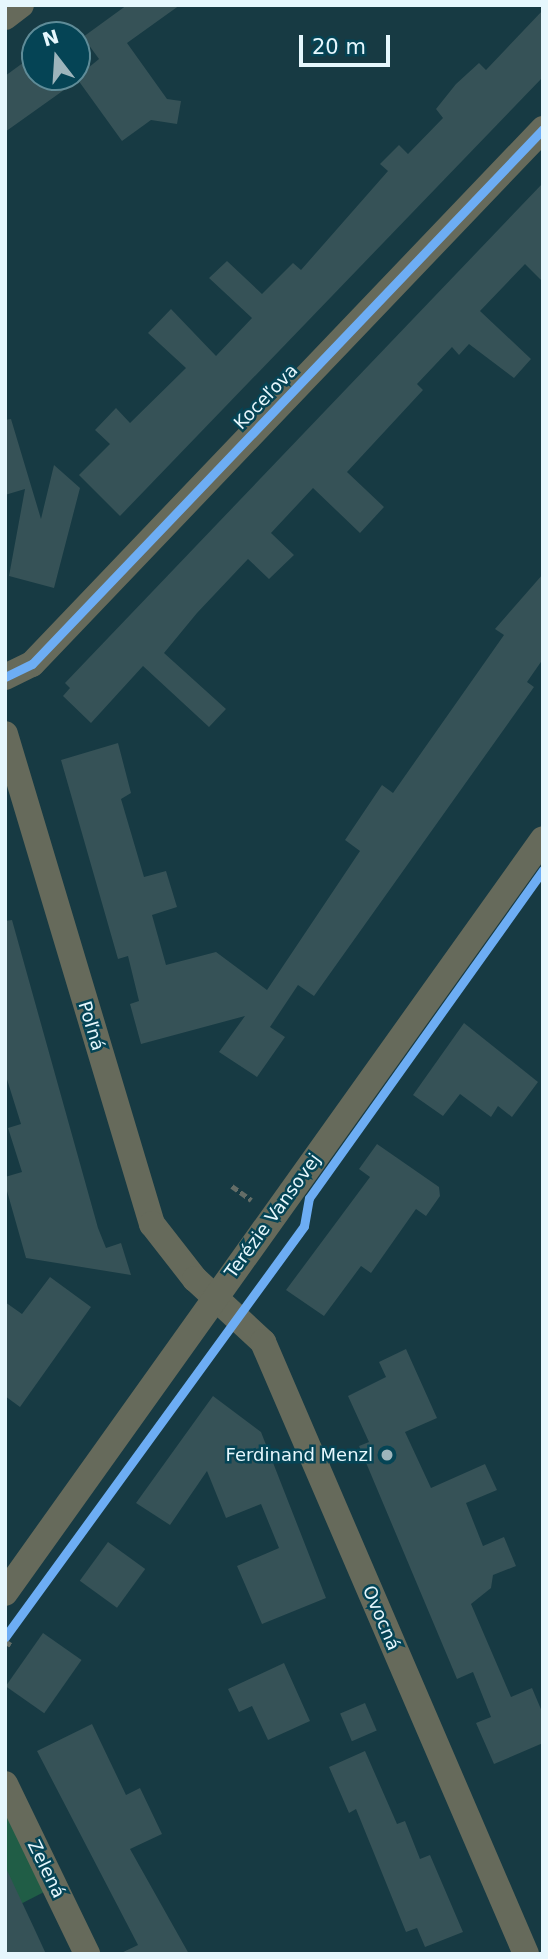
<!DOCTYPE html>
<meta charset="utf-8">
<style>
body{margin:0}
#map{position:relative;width:548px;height:1959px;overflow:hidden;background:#173a43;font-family:"DejaVu Sans",sans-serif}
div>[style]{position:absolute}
.green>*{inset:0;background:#205d46}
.building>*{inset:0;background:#365257;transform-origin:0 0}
.path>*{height:4.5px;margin-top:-2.25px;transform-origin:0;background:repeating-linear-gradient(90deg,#646d67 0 7px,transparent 0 10.5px)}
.minor>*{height:26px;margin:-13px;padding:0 13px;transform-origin:13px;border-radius:13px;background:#666a5b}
.cycleway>*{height:9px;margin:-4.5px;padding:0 4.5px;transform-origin:4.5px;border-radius:4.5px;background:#6dadf4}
.dots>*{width:19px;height:19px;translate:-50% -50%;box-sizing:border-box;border:4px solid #054455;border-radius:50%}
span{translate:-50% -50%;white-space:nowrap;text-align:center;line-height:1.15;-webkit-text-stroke:5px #054455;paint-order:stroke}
.street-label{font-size:18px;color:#e6f7fd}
.poi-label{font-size:18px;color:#e6f7fd}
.right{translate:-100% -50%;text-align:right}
.frame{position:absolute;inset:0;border:7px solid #e6f7fd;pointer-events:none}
.north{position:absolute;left:21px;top:21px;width:70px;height:70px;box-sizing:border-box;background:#054455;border:2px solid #5f8c98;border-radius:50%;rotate:343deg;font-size:19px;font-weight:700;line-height:28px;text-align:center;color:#e6f7fd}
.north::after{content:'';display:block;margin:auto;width:24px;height:32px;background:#9eb5bc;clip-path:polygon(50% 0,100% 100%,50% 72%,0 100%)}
.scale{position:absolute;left:299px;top:35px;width:91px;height:32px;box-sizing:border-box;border:4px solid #e6f7fd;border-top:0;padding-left:9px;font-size:21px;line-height:24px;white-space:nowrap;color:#e6f7fd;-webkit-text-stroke:5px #054455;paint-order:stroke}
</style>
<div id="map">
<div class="green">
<div style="clip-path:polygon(5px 1807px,44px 1892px,5px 1912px)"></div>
</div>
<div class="building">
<div style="clip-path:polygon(127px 5px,180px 5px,127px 43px,167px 99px,181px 101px,177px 124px,151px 120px,122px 141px,78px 80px,5px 132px,5px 76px,31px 57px,35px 77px,77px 77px,99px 59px,83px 37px)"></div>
<div style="clip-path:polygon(543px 10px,543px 77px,120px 516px,79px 475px,110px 444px,95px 430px,116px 408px,130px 423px,186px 368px,148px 333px,171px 309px,216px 356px,252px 318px,209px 278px,227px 261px,262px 294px,293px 263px,301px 270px,388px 171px,380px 164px,399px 145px,408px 154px,443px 118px,436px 109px,456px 84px,479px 63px,486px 70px)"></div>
<div style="clip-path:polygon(543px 183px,543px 282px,525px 264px,480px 311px,531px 359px,514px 378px,469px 344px,459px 355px,452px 347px,417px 384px,423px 390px,347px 472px,384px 507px,360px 533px,313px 488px,271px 533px,294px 555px,269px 579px,248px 559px,197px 613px,164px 653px,226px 709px,209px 727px,143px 666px,91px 723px,63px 696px,70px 688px,65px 683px)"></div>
<div style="clip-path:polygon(11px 419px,41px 519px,54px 465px,80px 488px,54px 588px,9px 576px,25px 489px,5px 495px,5px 420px)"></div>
<div style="clip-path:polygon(543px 574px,543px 659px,527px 682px,534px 687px,314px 996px,298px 985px,270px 1027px,285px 1037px,257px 1077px,219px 1052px,245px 1016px,141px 1044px,130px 1004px,139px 1001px,128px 956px,118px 959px,61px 760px,118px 743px,131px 793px,121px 799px,144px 877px,166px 871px,177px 907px,152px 915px,166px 965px,216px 952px,267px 990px,360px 851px,345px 840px,382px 785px,393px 793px,504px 635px,495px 629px)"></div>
<div style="clip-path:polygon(12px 920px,98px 1228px,106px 1248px,121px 1243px,131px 1275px,26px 1258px,5px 1184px,5px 1177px,22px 1172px,8px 1128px,21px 1124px,5px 1073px,5px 921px)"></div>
<div style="clip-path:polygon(464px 1023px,538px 1082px,512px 1117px,498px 1106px,491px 1117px,460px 1094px,443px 1116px,413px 1095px)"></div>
<div style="clip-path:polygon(377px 1144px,439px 1187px,440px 1196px,426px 1216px,416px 1209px,371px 1273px,361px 1266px,324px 1316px,286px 1290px,370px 1177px,359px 1169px)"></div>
<div style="clip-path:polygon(50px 1277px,91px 1307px,20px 1407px,5px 1396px,5px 1302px,22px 1314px)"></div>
<div style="clip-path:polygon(406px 1349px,437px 1418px,405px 1432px,431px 1488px,485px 1464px,497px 1490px,466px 1503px,483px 1546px,504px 1537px,516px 1566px,493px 1575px,491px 1588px,471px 1604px,511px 1697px,532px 1688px,543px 1714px,543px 1743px,494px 1764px,476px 1723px,491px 1717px,473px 1672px,457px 1679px,359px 1446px,369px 1442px,348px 1396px,386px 1377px,379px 1362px)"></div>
<div style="clip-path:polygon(213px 1396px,261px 1432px,326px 1598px,262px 1624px,237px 1566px,279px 1548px,261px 1504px,226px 1518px,207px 1471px,170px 1525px,136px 1503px)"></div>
<div style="left:108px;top:1542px;width:46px;height:48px;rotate:36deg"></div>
<div style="left:43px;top:1633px;width:47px;height:65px;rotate:35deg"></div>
<div style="clip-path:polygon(284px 1663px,310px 1721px,268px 1740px,252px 1706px,239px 1712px,228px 1689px)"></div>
<div style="left:365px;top:1703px;width:30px;height:27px;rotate:67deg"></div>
<div style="clip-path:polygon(92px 1724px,126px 1795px,140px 1788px,162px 1834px,130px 1849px,189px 1954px,119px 1954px,138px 1945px,37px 1751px)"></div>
<div style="clip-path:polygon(365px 1751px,397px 1824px,405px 1821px,420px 1859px,430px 1855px,463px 1932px,425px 1947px,417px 1928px,406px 1932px,356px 1809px,349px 1813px,329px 1767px)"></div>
<div style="clip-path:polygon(5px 1866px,34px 1928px,46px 1954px,5px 1954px)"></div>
</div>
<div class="path">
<div style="left:232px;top:1186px;width:24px;rotate:36deg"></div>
<div style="left:297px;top:1232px;width:10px;rotate:37deg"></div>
<div style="left:5px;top:1641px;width:7px;rotate:34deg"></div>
</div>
<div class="minor">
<div style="left:5px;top:17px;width:20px;rotate:-37deg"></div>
<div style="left:5px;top:677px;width:30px;rotate:-26deg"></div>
<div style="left:32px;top:664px;width:740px;rotate:-46.31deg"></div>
<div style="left:5px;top:734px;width:512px;rotate:73.3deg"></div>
<div style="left:152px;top:1224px;width:70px;rotate:52deg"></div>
<div style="left:195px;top:1279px;width:93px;rotate:42.8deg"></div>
<div style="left:263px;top:1342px;width:666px;rotate:66.74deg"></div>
<div style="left:5px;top:1593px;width:926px;rotate:-54.49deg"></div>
<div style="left:5px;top:1784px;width:189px;rotate:64.2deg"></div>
</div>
<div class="cycleway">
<div style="left:5px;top:677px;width:30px;rotate:-26deg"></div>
<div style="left:32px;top:664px;width:740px;rotate:-46.31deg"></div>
<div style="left:5px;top:1637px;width:508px;rotate:-53.96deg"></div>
<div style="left:304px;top:1226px;width:28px;rotate:-80deg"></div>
<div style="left:309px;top:1198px;width:403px;rotate:-54.5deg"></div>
</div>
<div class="dots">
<div style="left:387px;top:1455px;background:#9eb5bc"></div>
</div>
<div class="street-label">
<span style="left:266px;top:397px;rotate:-46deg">Koceľova</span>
<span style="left:91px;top:1026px;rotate:73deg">Poľná</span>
<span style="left:273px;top:1216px;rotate:-54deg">Terézie Vansovej</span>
<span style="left:381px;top:1618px;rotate:67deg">Ovocná</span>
<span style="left:46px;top:1869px;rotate:64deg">Zelená</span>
</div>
<div class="poi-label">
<span class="right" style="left:373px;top:1455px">Ferdinand Menzl</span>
</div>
<div class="frame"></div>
<div class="north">N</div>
<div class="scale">20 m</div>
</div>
